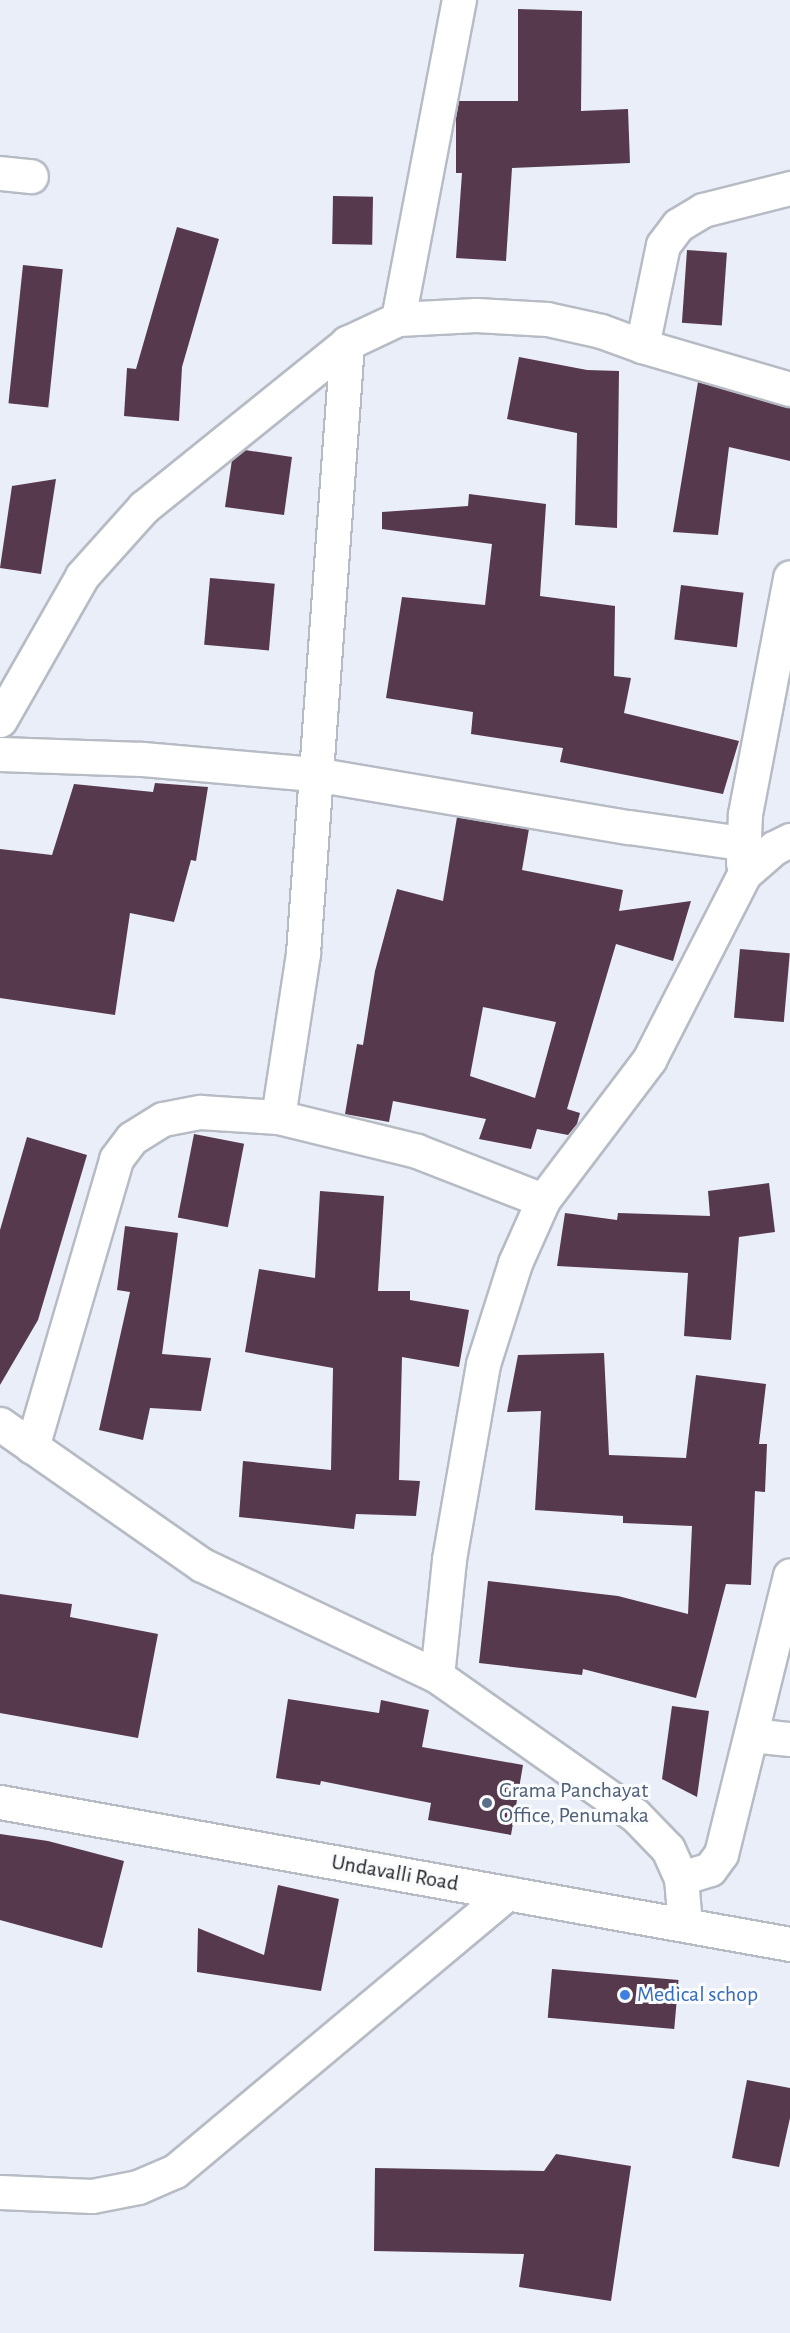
<!DOCTYPE html>
<style>
body{margin:0}
#map{position:relative;width:790px;height:2333px;overflow:hidden;background:#e9eef8;font-family:"Alegreya Sans",sans-serif}
div>[style]{position:absolute}
.building>*{inset:0;background:#56394d;transform-origin:0 0}
.roads{filter:drop-shadow(2px 0 #b6bbc4) drop-shadow(-2px 0 #b6bbc4) drop-shadow(0 2px #b6bbc4) drop-shadow(0 -2px #b6bbc4)}
.street>*{height:33px;margin:-16.5px;padding:0 16.5px;transform-origin:16.5px;border-radius:16.5px;background:#fff}
.secondary>*{height:33px;margin:-16.5px;padding:0 16.5px;transform-origin:16.5px;border-radius:16.5px;background:#fff}
.dots>*{width:16px;height:16px;translate:-50% -50%;box-sizing:border-box;border:3px solid #fafbfd;border-radius:50%}
span{translate:-50% -50%;white-space:nowrap;text-align:center;line-height:1.15;-webkit-text-stroke:6px #fafbfd;paint-order:stroke}
.service-label{font-size:22px;color:#4e5e75}
.left{translate:0 -50%;text-align:left}
.street-label{font-size:22px;color:#232529}
.shop-label{font-size:22px;color:#366cbe}
</style>
<div id="map">
<div class="building">
<div style="clip-path:polygon(518px 9px,582px 11px,581px 111px,628px 109px,630px 163px,512px 168px,506px 261px,456px 258px,462px 173px,456px 173px,456px 118px,459px 101px,518px 101px)"></div>
<div style="left:333px;top:196px;width:40px;height:48px;rotate:1deg"></div>
<div style="clip-path:polygon(177px 227px,219px 239px,182px 367px,179px 421px,124px 416px,127px 368px,136px 369px)"></div>
<div style="left:687px;top:250px;width:40px;height:73px;rotate:4deg"></div>
<div style="left:23px;top:265px;width:40px;height:139px;rotate:6deg"></div>
<div style="clip-path:polygon(519px 357px,587px 370px,619px 371px,617px 528px,575px 525px,577px 433px,507px 419px)"></div>
<div style="clip-path:polygon(698px 382px,790px 407px,790px 461px,729px 447px,718px 535px,673px 532px)"></div>
<div style="clip-path:polygon(245px 450px,292px 457px,284px 515px,225px 507px,232px 460px)"></div>
<div style="clip-path:polygon(56px 479px,41px 574px,0 568px,12px 486px)"></div>
<div style="clip-path:polygon(469px 494px,546px 504px,540px 596px,615px 606px,614px 676px,631px 678px,624px 713px,739px 741px,723px 794px,560px 762px,563px 748px,471px 734px,473px 712px,386px 698px,402px 597px,485px 605px,492px 544px,382px 529px,382px 512px,468px 506px)"></div>
<div style="left:210px;top:578px;width:65px;height:67px;rotate:5deg"></div>
<div style="left:681px;top:585px;width:63px;height:55px;rotate:7deg"></div>
<div style="clip-path:polygon(155px 783px,208px 787px,196px 861px,191px 860px,174px 922px,130px 913px,115px 1015px,0 998px,0 849px,52px 855px,74px 784px,153px 792px)"></div>
<div style="clip-path:polygon(evenodd,457px 817px,529px 829px,522px 870px,623px 890px,619px 911px,691px 901px,673px 961px,616px 944px,567px 1109px,580px 1113px,577px 1124px,568px 1135px,537px 1129px,531px 1149px,479px 1139px,486px 1119px,393px 1101px,389px 1122px,345px 1114px,357px 1044px,363px 1045px,375px 971px,397px 889px,443px 901px,457px 817px,483px 1007px,556px 1022px,535px 1098px,470px 1076px,483px 1007px)"></div>
<div style="left:740px;top:949px;width:50px;height:69px;rotate:5deg"></div>
<div style="left:194px;top:1134px;width:51px;height:85px;rotate:11deg"></div>
<div style="clip-path:polygon(27px 1137px,87px 1155px,38px 1320px,0 1385px,0 1230px)"></div>
<div style="clip-path:polygon(769px 1183px,775px 1232px,739px 1237px,731px 1340px,684px 1336px,688px 1273px,557px 1266px,565px 1213px,617px 1220px,618px 1213px,710px 1216px,708px 1191px)"></div>
<div style="clip-path:polygon(320px 1191px,384px 1196px,378px 1291px,410px 1291px,410px 1300px,469px 1310px,459px 1367px,402px 1357px,399px 1480px,420px 1481px,416px 1516px,356px 1514px,354px 1529px,239px 1517px,243px 1461px,331px 1470px,333px 1368px,245px 1352px,259px 1269px,315px 1278px)"></div>
<div style="clip-path:polygon(125px 1226px,178px 1233px,162px 1354px,211px 1358px,201px 1411px,150px 1408px,143px 1440px,99px 1430px,130px 1292px,117px 1290px)"></div>
<div style="clip-path:polygon(604px 1353px,609px 1455px,686px 1458px,696px 1375px,766px 1384px,759px 1444px,767px 1444px,765px 1492px,755px 1491px,751px 1585px,726px 1584px,696px 1698px,583px 1669px,582px 1675px,479px 1663px,488px 1581px,618px 1596px,688px 1614px,692px 1526px,623px 1523px,623px 1516px,535px 1510px,541px 1411px,507px 1412px,518px 1355px)"></div>
<div style="clip-path:polygon(0 1594px,72px 1604px,70px 1617px,158px 1634px,138px 1738px,0 1713px)"></div>
<div style="clip-path:polygon(288px 1699px,379px 1713px,381px 1700px,429px 1710px,422px 1747px,523px 1765px,511px 1835px,428px 1820px,431px 1803px,321px 1781px,320px 1785px,276px 1778px)"></div>
<div style="clip-path:polygon(672px 1706px,709px 1711px,697px 1797px,662px 1779px)"></div>
<div style="clip-path:polygon(0 1834px,48px 1841px,124px 1861px,102px 1948px,0 1920px)"></div>
<div style="clip-path:polygon(278px 1885px,339px 1899px,321px 1991px,197px 1972px,198px 1928px,264px 1955px)"></div>
<div style="left:552px;top:1969px;width:127px;height:49px;rotate:5deg"></div>
<div style="clip-path:polygon(747px 2080px,790px 2088px,790px 2118px,779px 2167px,732px 2158px)"></div>
<div style="clip-path:polygon(556px 2154px,631px 2166px,611px 2301px,519px 2287px,524px 2254px,374px 2251px,375px 2168px,544px 2171px)"></div>
</div>
<div class="roads">
<div class="street">
<div style="left:0;top:173px;width:31px;rotate:6deg"></div>
<div style="left:398px;top:319px;width:325px;rotate:-79.2deg"></div>
<div style="left:642px;top:346px;width:103px;rotate:-78.3deg"></div>
<div style="left:663px;top:245px;width:25px;rotate:-53deg"></div>
<div style="left:678px;top:225px;width:29px;rotate:-31deg"></div>
<div style="left:703px;top:210px;width:90px;rotate:-14.2deg"></div>
<div style="left:0;top:720px;width:166px;rotate:-60.3deg"></div>
<div style="left:82px;top:576px;width:93px;rotate:-48.1deg"></div>
<div style="left:144px;top:507px;width:261px;rotate:-38.9deg"></div>
<div style="left:347px;top:343px;width:56px;rotate:-25.2deg"></div>
<div style="left:398px;top:319px;width:78px;rotate:-2.9deg"></div>
<div style="left:476px;top:315px;width:71px;rotate:3.2deg"></div>
<div style="left:547px;top:319px;width:55px;rotate:12.5deg"></div>
<div style="left:601px;top:331px;width:44px;rotate:20.1deg"></div>
<div style="left:642px;top:346px;width:154px;rotate:16.2deg"></div>
<div style="left:0;top:754px;width:142px;rotate:2deg"></div>
<div style="left:142px;top:759px;width:173px;rotate:5deg"></div>
<div style="left:314px;top:774px;width:319px;rotate:9.6deg"></div>
<div style="left:629px;top:827px;width:114px;rotate:8.1deg"></div>
<div style="left:743px;top:863px;width:49px;rotate:-87.7deg"></div>
<div style="left:745px;top:814px;width:241px;rotate:-79.2deg"></div>
<div style="left:278px;top:1117px;width:166px;rotate:-81.3deg"></div>
<div style="left:303px;top:953px;width:612px;rotate:-85.87deg"></div>
<div style="left:0;top:1424px;width:246px;rotate:34.9deg"></div>
<div style="left:202px;top:1565px;width:260px;rotate:25.3deg"></div>
<div style="left:437px;top:1676px;width:242px;rotate:35.1deg"></div>
<div style="left:635px;top:1815px;width:47px;rotate:45.9deg"></div>
<div style="left:668px;top:1849px;width:32px;rotate:66deg"></div>
<div style="left:681px;top:1878px;width:47px;rotate:85.1deg"></div>
<div style="left:32px;top:1447px;width:300px;rotate:-73.7deg"></div>
<div style="left:116px;top:1159px;width:26px;rotate:-53deg"></div>
<div style="left:132px;top:1138px;width:36px;rotate:-32deg"></div>
<div style="left:163px;top:1119px;width:38px;rotate:-11deg"></div>
<div style="left:200px;top:1112px;width:78px;rotate:3.7deg"></div>
<div style="left:278px;top:1117px;width:143px;rotate:13.7deg"></div>
<div style="left:417px;top:1151px;width:135px;rotate:21.3deg"></div>
<div style="left:437px;top:1676px;width:118px;rotate:-84.1deg"></div>
<div style="left:449px;top:1559px;width:198px;rotate:-80.1deg"></div>
<div style="left:483px;top:1364px;width:106px;rotate:-72.4deg"></div>
<div style="left:515px;top:1263px;width:69px;rotate:-66deg"></div>
<div style="left:543px;top:1200px;width:176px;rotate:-52.9deg"></div>
<div style="left:649px;top:1060px;width:209px;rotate:-62.9deg"></div>
<div style="left:744px;top:874px;width:40px;rotate:-41deg"></div>
<div style="left:774px;top:848px;width:18px;rotate:-27deg"></div>
<div style="left:751px;top:1735px;width:39px;rotate:6deg"></div>
<div style="left:681px;top:1878px;width:30px;rotate:-17deg"></div>
<div style="left:710px;top:1869px;width:19px;rotate:-54deg"></div>
<div style="left:721px;top:1854px;width:287px;rotate:-76.1deg"></div>
<div style="left:0;top:2192px;width:92px;rotate:2.5deg"></div>
<div style="left:92px;top:2196px;width:47px;rotate:-11.1deg"></div>
<div style="left:138px;top:2187px;width:40px;rotate:-23.4deg"></div>
<div style="left:175px;top:2171px;width:433px;rotate:-39.9deg"></div>
</div>
<div class="secondary">
<div style="left:0;top:1802px;width:803px;rotate:10.19deg"></div>
</div>
</div>
<div class="dots">
<div style="left:487px;top:1803px;background:#5c6f8a"></div>
<div style="left:625px;top:1995px;background:#3f7fe0"></div>
</div>
<div class="service-label">
<span class="left" style="left:499px;top:1803px">Grama Panchayat<br>Office, Penumaka</span>
</div>
<div class="street-label">
<span style="left:395px;top:1873px;rotate:10deg">Undavalli Road</span>
</div>
<div class="shop-label">
<span class="left" style="left:637px;top:1995px">Medical schop</span>
</div>
</div>
